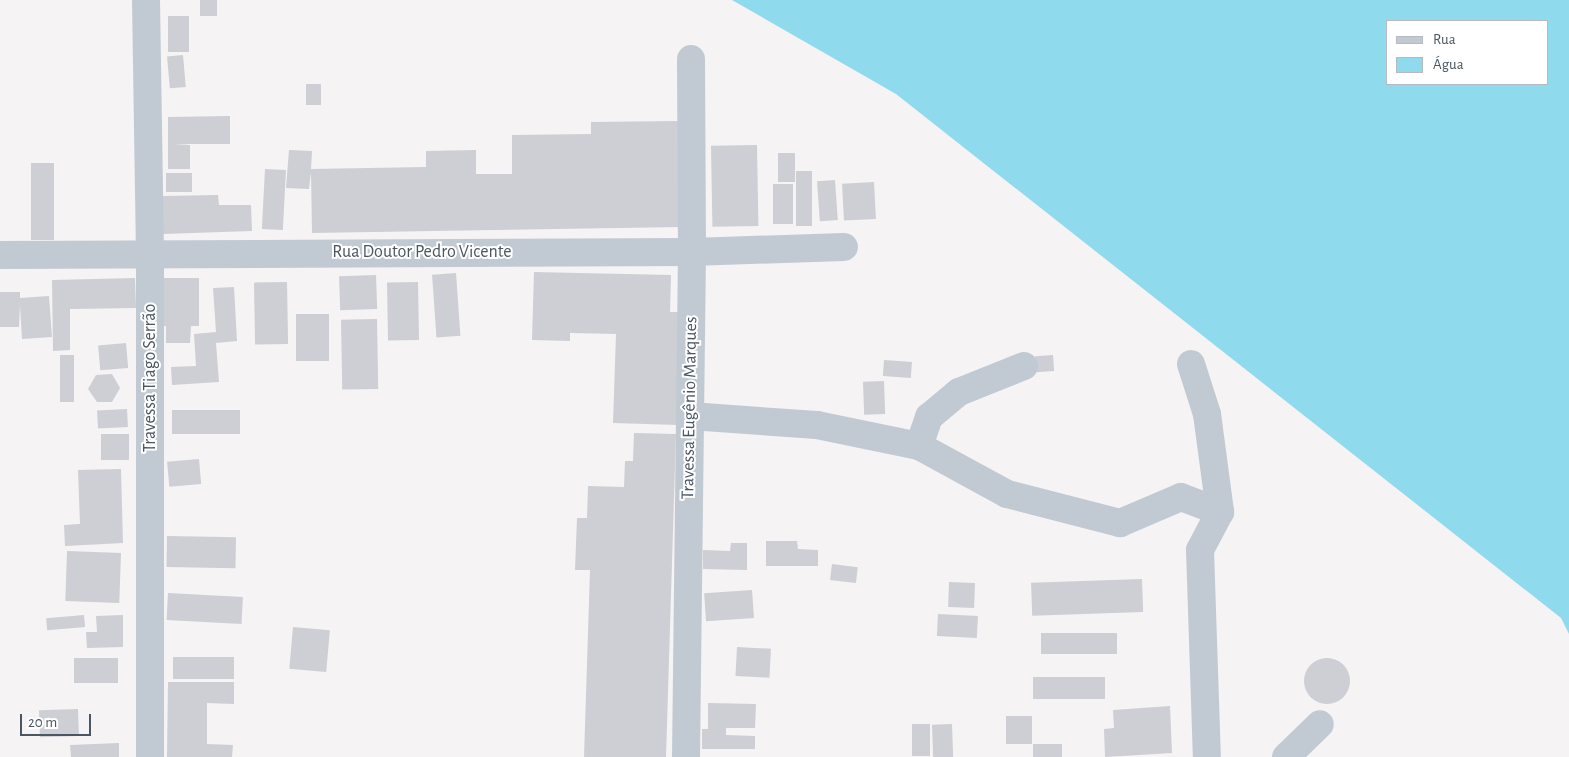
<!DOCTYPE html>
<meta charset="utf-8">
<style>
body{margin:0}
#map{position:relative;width:1569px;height:757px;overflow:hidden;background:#f5f3f3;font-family:"Alegreya Sans",sans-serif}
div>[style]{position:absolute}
.water>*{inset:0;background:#90daee}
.building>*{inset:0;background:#cdcfd5;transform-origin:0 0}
.round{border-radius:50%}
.minor>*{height:28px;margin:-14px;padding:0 14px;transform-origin:14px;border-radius:14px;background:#c1cad2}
span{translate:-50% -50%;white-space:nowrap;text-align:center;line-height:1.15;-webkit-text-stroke:4px #fff;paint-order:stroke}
.street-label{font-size:18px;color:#4a5661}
.legend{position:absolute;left:1386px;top:20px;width:162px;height:65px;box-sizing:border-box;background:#fff;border:1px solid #b7bbc0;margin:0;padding:6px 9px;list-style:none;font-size:15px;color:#4a5661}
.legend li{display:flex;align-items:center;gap:10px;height:25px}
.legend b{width:25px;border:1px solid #b7bbc0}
.scale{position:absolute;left:20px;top:714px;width:71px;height:22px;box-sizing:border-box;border:2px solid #4a5661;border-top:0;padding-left:6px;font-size:15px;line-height:18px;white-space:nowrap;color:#4a5661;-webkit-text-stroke:4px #fff;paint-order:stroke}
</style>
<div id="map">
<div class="water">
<div style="clip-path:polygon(evenodd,732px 0,1569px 0,1569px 634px,1561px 618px,896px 94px,732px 0,1388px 21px,1548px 21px,1548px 84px,1388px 84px,1388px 21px)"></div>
</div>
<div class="building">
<div style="left:200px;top:0;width:17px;height:16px"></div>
<div style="left:168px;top:16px;width:21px;height:36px"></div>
<div style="left:183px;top:55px;width:32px;height:16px;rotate:85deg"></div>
<div style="left:306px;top:84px;width:15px;height:21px"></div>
<div style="clip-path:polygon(230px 116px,230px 144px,174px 144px,190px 145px,190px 169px,168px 169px,168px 117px)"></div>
<div style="clip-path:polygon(680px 121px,681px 227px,312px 233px,311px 172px,309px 189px,286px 188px,289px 150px,312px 151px,311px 169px,426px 167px,426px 151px,476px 150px,476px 174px,512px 174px,512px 135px,591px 134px,591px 122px)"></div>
<div style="left:757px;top:145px;width:81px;height:46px;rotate:89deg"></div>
<div style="left:778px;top:153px;width:17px;height:29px"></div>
<div style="left:31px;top:163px;width:23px;height:77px"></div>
<div style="left:265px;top:169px;width:21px;height:60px;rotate:3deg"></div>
<div style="left:796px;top:171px;width:16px;height:55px"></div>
<div style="left:166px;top:173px;width:26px;height:19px"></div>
<div style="left:835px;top:180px;width:40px;height:18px;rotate:86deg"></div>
<div style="left:874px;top:182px;width:37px;height:32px;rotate:87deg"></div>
<div style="left:773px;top:184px;width:20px;height:40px"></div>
<div style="clip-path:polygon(218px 195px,219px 205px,251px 205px,252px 231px,163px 234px,163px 196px)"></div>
<div style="clip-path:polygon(534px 272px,671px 275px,670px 312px,682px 312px,679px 425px,613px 423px,616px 334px,570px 333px,570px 341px,532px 340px)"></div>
<div style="left:456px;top:273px;width:63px;height:24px;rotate:86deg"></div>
<div style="left:376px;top:275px;width:34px;height:37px;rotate:88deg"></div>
<div style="clip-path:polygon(135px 278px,136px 308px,70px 309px,70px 350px,53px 351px,52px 280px)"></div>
<div style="clip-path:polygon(162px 278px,199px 278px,199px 326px,191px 326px,190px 343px,166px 343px,166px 326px,162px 326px)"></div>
<div style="left:287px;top:282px;width:62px;height:33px;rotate:89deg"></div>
<div style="left:418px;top:282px;width:58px;height:31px;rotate:89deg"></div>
<div style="clip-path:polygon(234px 287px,237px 341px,216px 343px,219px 382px,172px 385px,171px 367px,196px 366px,194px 334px,216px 332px,213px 288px)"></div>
<div style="clip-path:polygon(0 292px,20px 292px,20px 298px,49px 296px,52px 337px,22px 339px,20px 305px,19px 327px,0 327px)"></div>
<div style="left:296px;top:314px;width:33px;height:47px"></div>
<div style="left:377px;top:319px;width:70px;height:36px;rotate:89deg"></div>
<div style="left:126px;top:343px;width:25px;height:28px;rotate:85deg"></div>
<div style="left:60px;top:355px;width:14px;height:47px"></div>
<div style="left:1053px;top:355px;width:16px;height:18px;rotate:86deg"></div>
<div style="left:884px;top:360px;width:28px;height:16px;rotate:4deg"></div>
<div style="clip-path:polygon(112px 374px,120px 388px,112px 402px,97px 402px,88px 389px,96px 375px)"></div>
<div style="left:884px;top:381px;width:33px;height:21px;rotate:88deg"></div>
<div style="left:127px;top:409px;width:18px;height:30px;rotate:87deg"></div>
<div style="left:240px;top:410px;width:24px;height:68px;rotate:90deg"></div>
<div style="clip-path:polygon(634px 433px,676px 434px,666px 757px,584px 757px,590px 570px,575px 570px,577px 518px,587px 518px,588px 486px,624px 487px,625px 461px,633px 461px)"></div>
<div style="left:101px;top:434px;width:28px;height:26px"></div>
<div style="left:199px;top:459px;width:25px;height:32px;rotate:85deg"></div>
<div style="clip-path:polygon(121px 469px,123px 543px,65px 546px,64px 525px,80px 524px,78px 470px)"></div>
<div style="left:167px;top:536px;width:69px;height:31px;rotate:1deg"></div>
<div style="clip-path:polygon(766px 541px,797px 541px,798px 549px,818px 550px,818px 566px,766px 566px)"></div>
<div style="clip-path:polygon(731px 543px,747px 543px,747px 570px,703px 569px,703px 550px,730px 551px)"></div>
<div style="left:121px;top:553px;width:50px;height:54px;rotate:92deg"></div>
<div style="left:832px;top:564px;width:26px;height:16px;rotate:7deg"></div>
<div style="left:1142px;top:579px;width:33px;height:111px;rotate:88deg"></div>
<div style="left:949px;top:582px;width:26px;height:25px;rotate:2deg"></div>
<div style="left:752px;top:590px;width:28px;height:48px;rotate:86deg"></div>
<div style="left:168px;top:593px;width:75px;height:27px;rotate:3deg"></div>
<div style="left:938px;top:614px;width:40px;height:22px;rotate:3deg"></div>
<div style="left:84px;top:615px;width:12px;height:38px;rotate:85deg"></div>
<div style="clip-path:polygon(123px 615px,123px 647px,87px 648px,86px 632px,97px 632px,96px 616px)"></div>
<div style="left:293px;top:627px;width:37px;height:42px;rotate:5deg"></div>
<div style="left:1117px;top:633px;width:21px;height:76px;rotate:90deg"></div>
<div style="left:737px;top:647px;width:34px;height:29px;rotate:3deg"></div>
<div style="left:234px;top:657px;width:22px;height:61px;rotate:90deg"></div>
<div class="round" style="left:1304px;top:658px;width:46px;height:46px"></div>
<div style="left:74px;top:658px;width:44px;height:25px"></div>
<div style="left:1105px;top:677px;width:22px;height:72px;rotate:90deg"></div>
<div style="clip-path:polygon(168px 682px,234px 682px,234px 704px,207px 703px,207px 744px,233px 745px,232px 757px,167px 757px)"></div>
<div style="clip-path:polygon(708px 703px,756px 704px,755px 728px,726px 728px,726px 735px,755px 736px,755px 749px,702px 749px,702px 729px,708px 729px)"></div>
<div style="clip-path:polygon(1170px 706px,1172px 753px,1105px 757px,1104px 729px,1114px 728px,1113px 710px)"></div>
<div style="left:78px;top:709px;width:27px;height:39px;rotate:88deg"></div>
<div style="left:1006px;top:716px;width:26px;height:28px"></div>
<div style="left:912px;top:724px;width:18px;height:32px"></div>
<div style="left:952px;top:724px;width:33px;height:20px;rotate:88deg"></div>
<div style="clip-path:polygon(119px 743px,119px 757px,71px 757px,70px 745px)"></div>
<div style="left:1033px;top:744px;width:29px;height:13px"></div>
</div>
<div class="minor">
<div style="left:146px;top:0;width:252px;rotate:89.1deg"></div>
<div style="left:150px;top:252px;width:505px;rotate:90deg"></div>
<div style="left:0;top:255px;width:692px;rotate:-0.25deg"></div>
<div style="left:692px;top:252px;width:152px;rotate:-1.9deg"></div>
<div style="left:1191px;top:364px;width:52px;rotate:72.3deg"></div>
<div style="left:1207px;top:414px;width:99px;rotate:82.4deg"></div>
<div style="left:1220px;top:512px;width:43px;rotate:117.8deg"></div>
<div style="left:1200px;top:550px;width:207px;rotate:88.1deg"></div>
<div style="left:690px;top:416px;width:127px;rotate:4.1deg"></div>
<div style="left:817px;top:425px;width:104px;rotate:11.6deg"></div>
<div style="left:919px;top:446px;width:100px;rotate:28.6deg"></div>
<div style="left:1007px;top:494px;width:117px;rotate:14.4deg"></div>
<div style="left:1120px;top:523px;width:66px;rotate:-23.1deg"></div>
<div style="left:1181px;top:497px;width:42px;rotate:21deg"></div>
<div style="left:919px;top:446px;width:31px;rotate:-71deg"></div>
<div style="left:929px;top:417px;width:39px;rotate:-40deg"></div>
<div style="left:959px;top:392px;width:70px;rotate:-21.8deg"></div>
<div style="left:686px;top:757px;width:505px;rotate:-89.32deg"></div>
<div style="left:692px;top:252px;width:193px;rotate:-90.3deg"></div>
<div style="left:1286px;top:757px;width:47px;rotate:-44.1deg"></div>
</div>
<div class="street-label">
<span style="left:422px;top:252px">Rua Doutor Pedro Vicente</span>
<span style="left:150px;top:378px;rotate:-90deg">Travessa Tiago Serrão</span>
<span style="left:690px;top:408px;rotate:-89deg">Travessa Eugênio Marques</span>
</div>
<ul class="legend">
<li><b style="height:6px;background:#c1cad2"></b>Rua</li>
<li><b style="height:14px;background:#90daee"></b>Água</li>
</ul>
<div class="scale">20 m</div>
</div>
